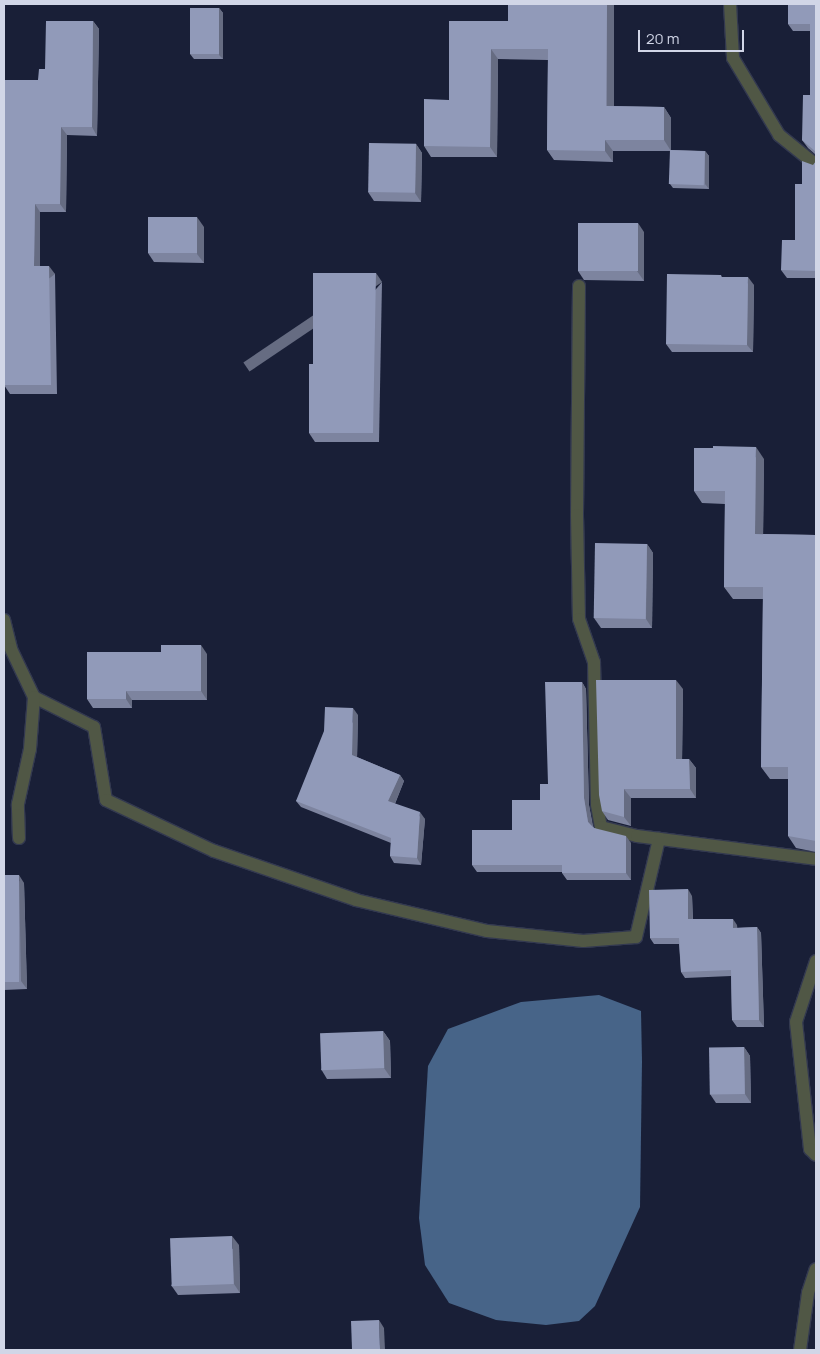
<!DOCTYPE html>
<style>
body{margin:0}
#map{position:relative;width:820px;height:1354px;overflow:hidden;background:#191f37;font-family:Manrope,sans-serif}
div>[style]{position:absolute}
.water>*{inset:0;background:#476488}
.roads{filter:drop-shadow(1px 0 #333950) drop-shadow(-1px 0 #333950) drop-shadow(0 1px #333950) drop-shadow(0 -1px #333950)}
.minor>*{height:12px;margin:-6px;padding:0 6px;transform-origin:6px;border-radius:6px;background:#505745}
.wall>*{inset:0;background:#7d849f}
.shaded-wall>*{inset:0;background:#666c82;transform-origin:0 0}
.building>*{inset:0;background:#919ab9;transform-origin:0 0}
span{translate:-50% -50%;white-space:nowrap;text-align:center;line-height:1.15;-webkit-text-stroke:5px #191f37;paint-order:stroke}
.frame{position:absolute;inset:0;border:5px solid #d1d6e7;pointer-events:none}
.scale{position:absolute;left:638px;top:30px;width:106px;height:22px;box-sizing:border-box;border:2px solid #d1d6e7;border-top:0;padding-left:6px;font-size:15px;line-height:18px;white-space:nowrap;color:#d1d6e7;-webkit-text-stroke:4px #191f37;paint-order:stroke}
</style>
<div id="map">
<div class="water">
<div style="clip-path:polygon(599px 995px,641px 1011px,642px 1061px,640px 1207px,595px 1306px,579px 1321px,546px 1325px,496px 1320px,449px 1303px,425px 1265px,419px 1218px,428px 1066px,448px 1029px,521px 1002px)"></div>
</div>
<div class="roads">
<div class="minor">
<div style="left:730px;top:4px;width:54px;rotate:86.8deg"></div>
<div style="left:733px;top:58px;width:90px;rotate:59.1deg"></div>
<div style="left:779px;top:135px;width:48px;rotate:39deg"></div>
<div style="left:579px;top:286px;width:229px;rotate:90.5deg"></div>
<div style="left:577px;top:515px;width:104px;rotate:88.9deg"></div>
<div style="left:579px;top:619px;width:46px;rotate:70.8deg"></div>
<div style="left:594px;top:662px;width:143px;rotate:88.8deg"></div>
<div style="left:597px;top:805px;width:22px;rotate:80deg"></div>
<div style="left:601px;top:827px;width:37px;rotate:14deg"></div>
<div style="left:637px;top:836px;width:180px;rotate:7.3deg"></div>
<div style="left:4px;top:620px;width:30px;rotate:76deg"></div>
<div style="left:11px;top:649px;width:53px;rotate:64.4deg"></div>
<div style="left:34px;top:697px;width:67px;rotate:26.6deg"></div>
<div style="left:94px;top:727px;width:74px;rotate:80.7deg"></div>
<div style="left:106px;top:800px;width:119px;rotate:25.3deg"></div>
<div style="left:214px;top:851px;width:150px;rotate:19deg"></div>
<div style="left:356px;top:900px;width:135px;rotate:13.3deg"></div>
<div style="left:487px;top:931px;width:97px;rotate:5.9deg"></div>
<div style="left:583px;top:941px;width:53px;rotate:-4.3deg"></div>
<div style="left:636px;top:937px;width:101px;rotate:-76.8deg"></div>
<div style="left:19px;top:838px;width:34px;rotate:-92deg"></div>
<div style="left:18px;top:804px;width:56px;rotate:-77.7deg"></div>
<div style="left:30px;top:749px;width:52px;rotate:-85.6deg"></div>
<div style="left:816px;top:961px;width:64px;rotate:108.2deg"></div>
<div style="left:796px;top:1022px;width:128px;rotate:83.7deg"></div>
<div style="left:810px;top:1149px;width:8px;rotate:45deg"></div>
<div style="left:800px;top:1350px;width:58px;rotate:-82deg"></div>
<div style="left:808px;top:1293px;width:25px;rotate:-72deg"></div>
</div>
</div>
<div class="wall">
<div style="clip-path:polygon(614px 4px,613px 106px,664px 107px,671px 118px,671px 150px,705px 151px,709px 156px,709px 189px,673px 188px,670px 184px,670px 151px,613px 151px,613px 162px,554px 160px,547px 150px,548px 60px,498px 59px,497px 157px,431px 157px,424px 146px,508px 21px)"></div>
<div style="clip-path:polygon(816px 4px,816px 155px,808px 148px,802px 140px,810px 95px,810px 31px,793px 31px,788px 24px)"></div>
<div style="clip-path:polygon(219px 8px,223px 13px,223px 59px,194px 59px,190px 54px)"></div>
<div style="clip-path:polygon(93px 21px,99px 29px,97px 136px,67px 135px,66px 212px,40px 212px,40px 266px,55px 274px,57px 394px,10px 394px,4px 385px,38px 80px,45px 69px)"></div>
<div style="clip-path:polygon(416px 144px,422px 153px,421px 202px,374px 201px,368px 192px)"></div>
<div style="clip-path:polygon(816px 161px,816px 278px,787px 278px,781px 270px,795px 240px,802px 184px)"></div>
<div style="clip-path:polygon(204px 227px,204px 263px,154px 262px,148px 253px)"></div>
<div style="clip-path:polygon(644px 232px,644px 281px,584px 280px,578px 271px)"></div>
<div style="clip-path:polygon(721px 275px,722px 277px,754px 285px,753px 352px,672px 352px,666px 344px)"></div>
<div style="clip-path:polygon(382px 282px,379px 442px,315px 442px,309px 433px,313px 364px)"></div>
<div style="clip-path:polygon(713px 448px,764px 459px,763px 534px,816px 535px,816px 852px,796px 848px,788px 836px,788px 779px,770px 779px,761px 767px,763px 599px,733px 599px,724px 587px,725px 504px,702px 503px,694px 491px)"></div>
<div style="clip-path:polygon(647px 544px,653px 553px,652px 628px,601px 628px,594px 618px)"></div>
<div style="clip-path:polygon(207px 654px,207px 700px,132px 700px,132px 708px,93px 708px,87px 699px)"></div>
<div style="clip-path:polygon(582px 682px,586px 689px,589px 805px,593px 826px,594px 828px,631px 843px,631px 880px,567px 880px,562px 873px,562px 872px,477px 872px,472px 865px,512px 830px,540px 800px,548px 784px)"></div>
<div style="clip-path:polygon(683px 689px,682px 759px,689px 759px,696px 768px,696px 798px,631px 798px,631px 826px,608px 820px,602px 811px)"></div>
<div style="clip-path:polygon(358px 715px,357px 757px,400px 775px,404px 781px,395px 804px,425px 819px,421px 865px,394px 863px,390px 856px,391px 843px,301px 807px,296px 801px)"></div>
<div style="clip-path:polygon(4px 875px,24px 883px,27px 989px,4px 990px)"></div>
<div style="clip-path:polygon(692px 896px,693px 919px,737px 925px,737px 928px,757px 927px,761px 933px,764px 1027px,737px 1027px,732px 1020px,731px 976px,685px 978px,681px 972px,679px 944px,654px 944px,650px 938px)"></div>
<div style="clip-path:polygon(383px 1031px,390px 1041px,391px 1078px,327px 1079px,321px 1069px)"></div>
<div style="clip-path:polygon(744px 1047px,750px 1056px,751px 1103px,716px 1103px,710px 1094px)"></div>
<div style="clip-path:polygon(239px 1245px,240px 1293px,178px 1295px,171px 1285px)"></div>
</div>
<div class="shaded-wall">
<div style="left:607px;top:4px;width:7px;height:102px"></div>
<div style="clip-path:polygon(219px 8px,223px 13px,223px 59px,219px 55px)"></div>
<div style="clip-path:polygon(93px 21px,99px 29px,97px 136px,92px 127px)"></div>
<div style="clip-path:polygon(491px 49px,498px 59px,497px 157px,490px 147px)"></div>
<div style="clip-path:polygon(664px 107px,671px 118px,671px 151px,664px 140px)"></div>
<div style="clip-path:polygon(61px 127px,67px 135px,66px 212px,60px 204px)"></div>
<div style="clip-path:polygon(605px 140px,613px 151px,613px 162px,605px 151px)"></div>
<div style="clip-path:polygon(416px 144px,422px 153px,421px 202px,415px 193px)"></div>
<div style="clip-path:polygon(705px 151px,709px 156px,709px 189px,705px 184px)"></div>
<div style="clip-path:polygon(35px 204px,40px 212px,40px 274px,34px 266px)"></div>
<div style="clip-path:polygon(197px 217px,204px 227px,204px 263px,197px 254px)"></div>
<div style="clip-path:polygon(638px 223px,644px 232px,644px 281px,637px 271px)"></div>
<div style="left:49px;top:266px;width:10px;height:119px;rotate:53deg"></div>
<div style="left:376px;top:273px;width:11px;height:160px;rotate:56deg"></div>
<div style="clip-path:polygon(748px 277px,754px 285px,753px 352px,747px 345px)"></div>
<div style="clip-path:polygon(756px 447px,764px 459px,763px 547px,755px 534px)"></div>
<div style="clip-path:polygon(647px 544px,653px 553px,652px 628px,646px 619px)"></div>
<div style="clip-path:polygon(201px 645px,207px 654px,207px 700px,201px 691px)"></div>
<div style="clip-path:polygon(676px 680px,683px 689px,682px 768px,676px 759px)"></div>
<div style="clip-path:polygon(582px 682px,586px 689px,589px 805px,593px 828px,588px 822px,584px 798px)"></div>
<div style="clip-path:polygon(126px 691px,132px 700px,132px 708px,126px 699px)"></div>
<div style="clip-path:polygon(353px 708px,358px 715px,357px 762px,352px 755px)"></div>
<div style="clip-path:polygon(689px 759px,696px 768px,696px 798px,690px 789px)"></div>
<div style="clip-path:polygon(400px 775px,404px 781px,393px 808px,388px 801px)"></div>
<div style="clip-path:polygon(624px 789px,631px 798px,631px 826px,624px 817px)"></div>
<div style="clip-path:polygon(420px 812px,425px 819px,421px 865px,417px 858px)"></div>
<div style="clip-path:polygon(626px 836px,631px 843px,631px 880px,626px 873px)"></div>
<div style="clip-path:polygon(19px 875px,24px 883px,27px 989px,21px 981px)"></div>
<div style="clip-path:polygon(688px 889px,692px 896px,693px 926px,688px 919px)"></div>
<div style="clip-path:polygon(733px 919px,737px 925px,738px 934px,733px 928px)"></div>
<div style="clip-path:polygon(757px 927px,761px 933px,764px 1027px,759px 1020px)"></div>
<div style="clip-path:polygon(383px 1031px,390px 1041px,391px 1078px,384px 1068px)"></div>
<div style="clip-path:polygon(744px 1047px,750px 1056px,751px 1103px,745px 1094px)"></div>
<div style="clip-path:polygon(232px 1236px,239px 1245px,240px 1293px,234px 1284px)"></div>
<div style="clip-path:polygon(379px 1320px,384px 1328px,385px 1350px,380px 1350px)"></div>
</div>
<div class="building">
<div style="clip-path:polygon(508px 4px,607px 4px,606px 106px,664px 107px,664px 140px,605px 140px,605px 151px,547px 150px,548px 49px,491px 49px,490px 147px,424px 146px,424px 99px,449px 100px,449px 21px,508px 21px)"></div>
<div style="clip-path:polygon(788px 4px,816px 4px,816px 152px,802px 140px,803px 95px,810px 95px,810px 24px,788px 24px)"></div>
<div style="left:190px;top:8px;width:29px;height:46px"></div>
<div style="clip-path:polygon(46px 21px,93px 21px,92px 127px,61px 127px,60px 204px,35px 204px,34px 266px,49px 266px,51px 385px,4px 385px,4px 80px,38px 80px,39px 69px,45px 69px)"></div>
<div style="left:369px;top:143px;width:47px;height:49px;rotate:1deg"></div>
<div style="left:670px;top:150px;width:35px;height:34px;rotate:2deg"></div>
<div style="clip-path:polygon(802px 161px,813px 165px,816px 161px,816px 271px,781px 270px,782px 240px,795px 240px,795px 184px,802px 184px)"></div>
<div style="left:148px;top:217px;width:49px;height:36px"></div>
<div style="left:578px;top:223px;width:60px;height:48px"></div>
<div style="clip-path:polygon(313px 273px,376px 273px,373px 433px,309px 433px,309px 364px,313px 364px)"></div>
<div style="clip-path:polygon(667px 274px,721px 275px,721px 277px,748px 277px,747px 345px,666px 344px)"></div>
<div style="clip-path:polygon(713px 446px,756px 447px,755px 534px,816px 535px,816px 841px,788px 836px,788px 767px,761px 767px,763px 587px,724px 587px,725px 491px,694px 491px,694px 448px,713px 448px)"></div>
<div style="left:595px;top:543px;width:52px;height:75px;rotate:1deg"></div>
<div style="clip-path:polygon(161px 645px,201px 645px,201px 691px,126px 691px,126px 699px,87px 699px,87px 652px,161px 652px)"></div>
<div style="clip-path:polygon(596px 680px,676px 680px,676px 759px,689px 759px,690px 789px,624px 789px,624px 817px,602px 811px,599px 795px)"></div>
<div style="clip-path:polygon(545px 682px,582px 682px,584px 798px,588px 822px,594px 828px,626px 836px,626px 873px,562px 873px,562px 865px,472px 865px,472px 830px,512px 830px,512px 800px,540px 800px,540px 784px,548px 784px)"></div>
<div style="clip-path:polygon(325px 707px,353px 708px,352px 755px,400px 775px,388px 801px,420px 812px,417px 858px,390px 856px,391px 838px,296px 801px,324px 731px)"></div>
<div style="left:4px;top:875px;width:15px;height:107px"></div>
<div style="clip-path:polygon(688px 889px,688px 919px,733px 919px,733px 928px,757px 927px,759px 1020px,732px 1020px,731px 970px,681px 972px,679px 938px,650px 938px,649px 890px)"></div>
<div style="left:383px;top:1031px;width:37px;height:63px;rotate:88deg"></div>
<div style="left:744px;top:1047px;width:47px;height:35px;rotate:89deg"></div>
<div style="left:232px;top:1236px;width:48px;height:62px;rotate:88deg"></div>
<div style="left:379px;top:1320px;width:30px;height:28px;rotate:88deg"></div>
</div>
<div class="frame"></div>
<div class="scale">20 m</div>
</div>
